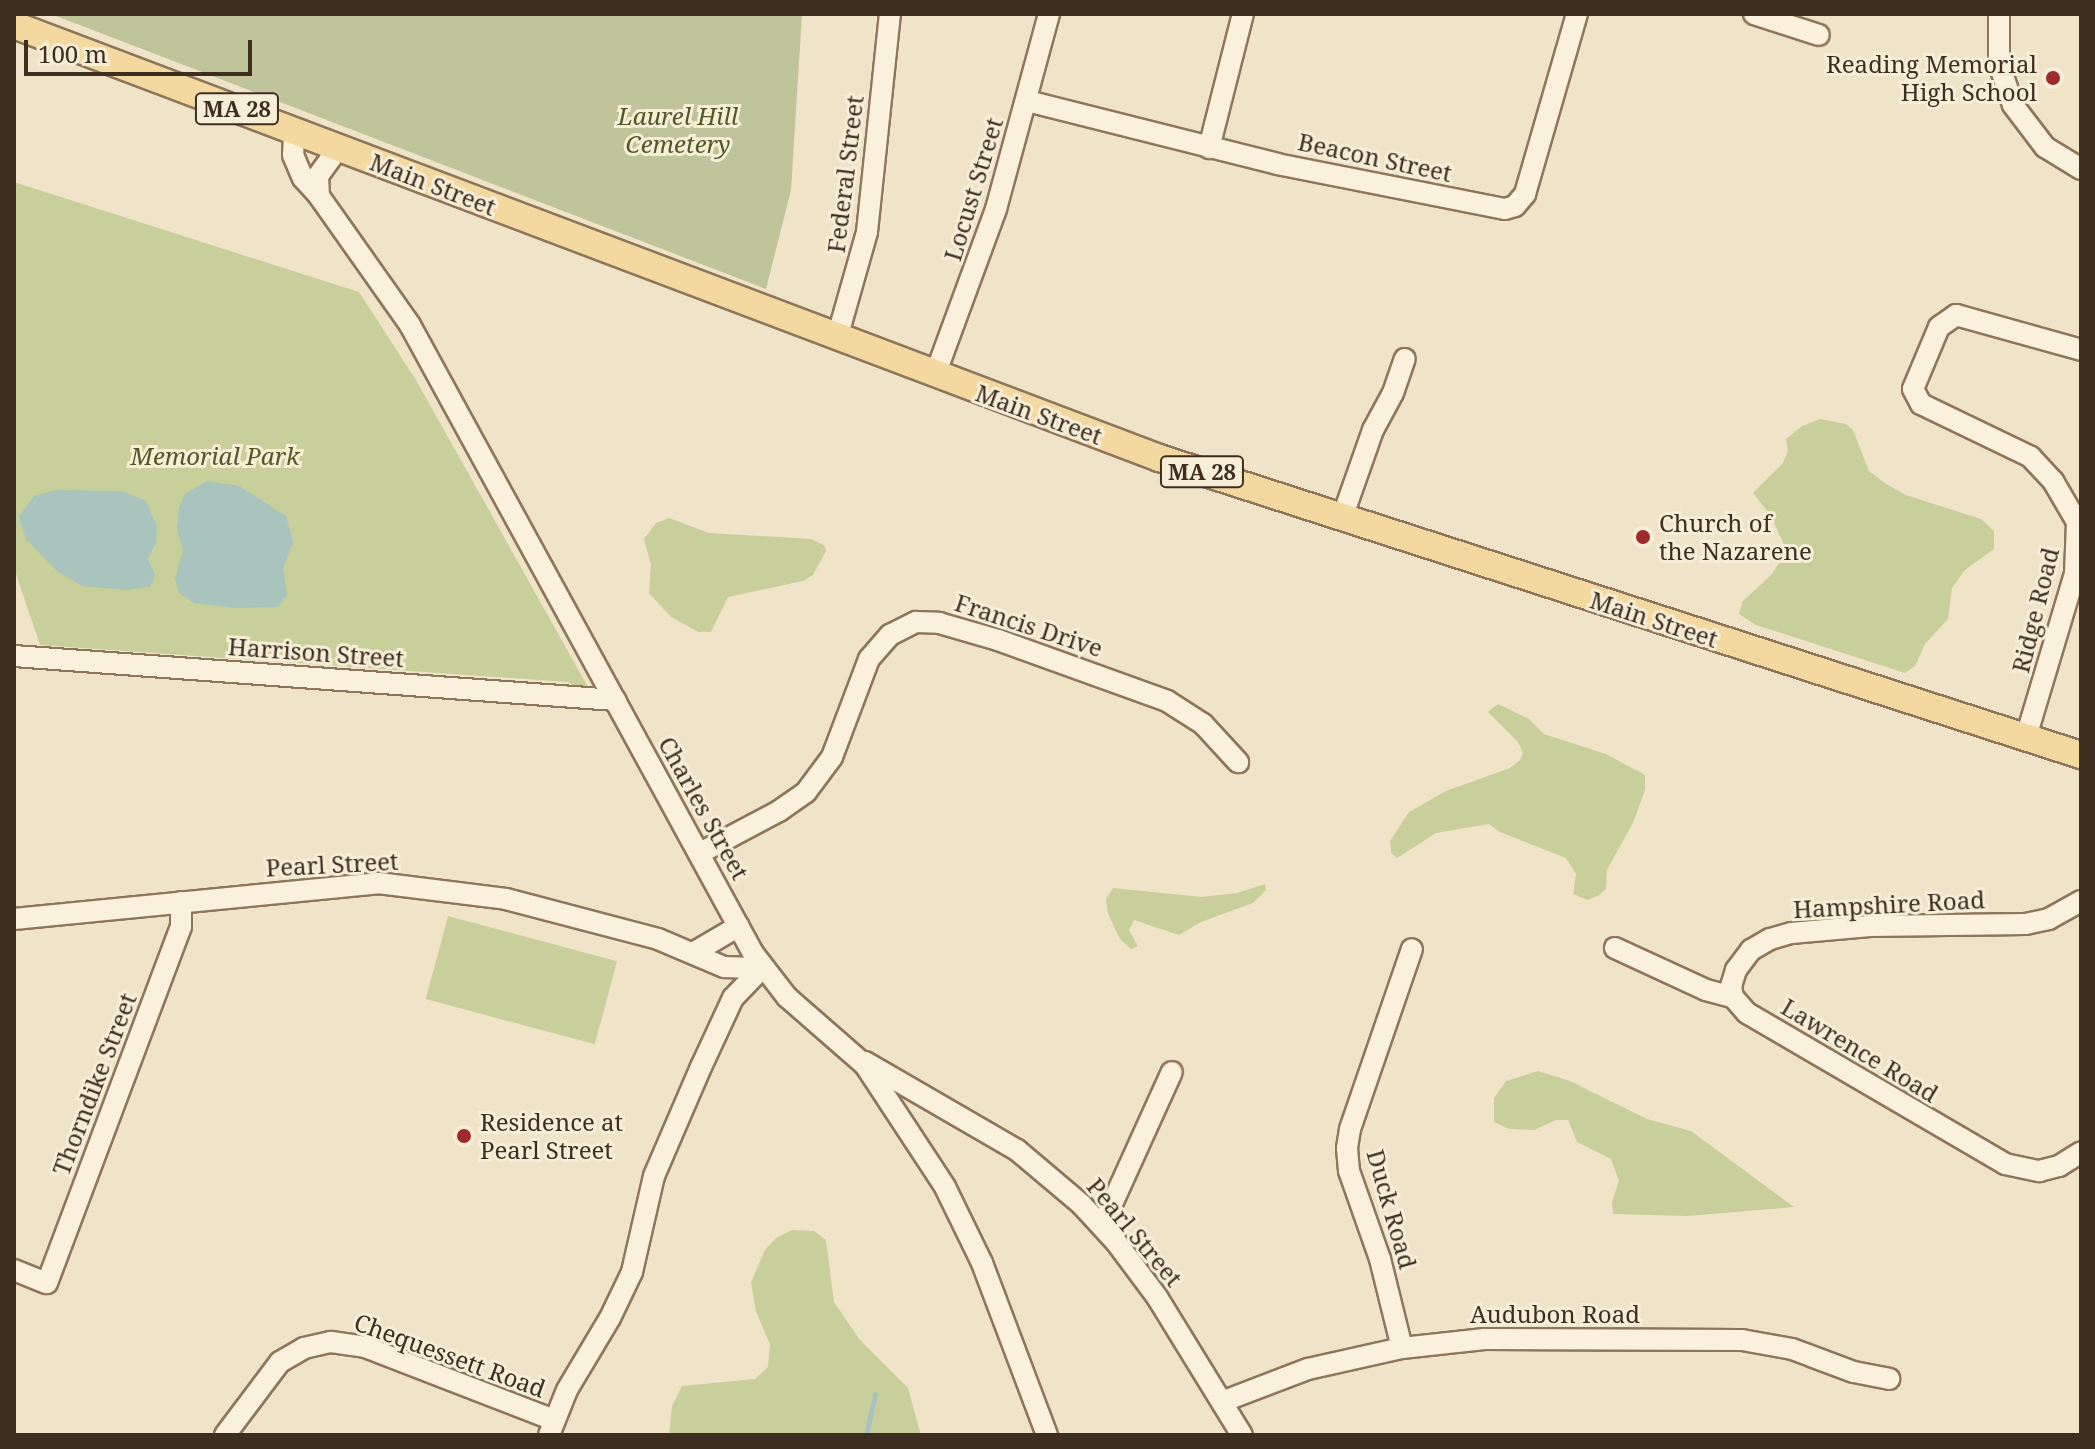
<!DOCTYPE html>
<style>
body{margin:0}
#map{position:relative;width:2095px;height:1449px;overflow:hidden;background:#f0e4c8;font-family:"Noto Serif",serif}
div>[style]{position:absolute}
.green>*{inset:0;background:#c9cf9b;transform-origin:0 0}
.cemetery>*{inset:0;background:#bfc49a}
.water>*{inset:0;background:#a9c4bc}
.stream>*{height:5px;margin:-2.5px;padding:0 2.5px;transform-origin:2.5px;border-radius:2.5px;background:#a9c4bc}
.roads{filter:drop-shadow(2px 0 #8d765c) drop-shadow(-2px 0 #8d765c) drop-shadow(0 2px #8d765c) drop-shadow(0 -2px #8d765c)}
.minor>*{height:20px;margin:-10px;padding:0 10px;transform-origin:10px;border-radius:10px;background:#faf1dc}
.major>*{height:26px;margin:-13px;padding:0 13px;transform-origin:13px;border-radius:13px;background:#f3d9a0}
.dots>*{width:22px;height:22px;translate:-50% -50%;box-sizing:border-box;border:4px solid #f7eed8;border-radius:50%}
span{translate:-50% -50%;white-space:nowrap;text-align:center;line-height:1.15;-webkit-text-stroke:6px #f7eed8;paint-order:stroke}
.shield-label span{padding:2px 6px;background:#f7eed8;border:2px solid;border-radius:6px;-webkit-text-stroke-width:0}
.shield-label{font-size:22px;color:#3d2e20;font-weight:700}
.poi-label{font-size:24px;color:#3d2e20}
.right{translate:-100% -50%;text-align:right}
.left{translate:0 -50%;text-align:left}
.park-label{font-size:24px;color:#4d5a26;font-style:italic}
.street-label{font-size:24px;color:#3d2e20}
.frame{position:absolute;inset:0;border:16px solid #3d2e20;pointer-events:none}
.scale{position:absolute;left:24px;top:40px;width:228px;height:36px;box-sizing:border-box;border:4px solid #3d2e20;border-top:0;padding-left:10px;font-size:24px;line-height:28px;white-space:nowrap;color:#3d2e20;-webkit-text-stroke:6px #f7eed8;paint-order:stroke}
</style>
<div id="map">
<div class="green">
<div style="clip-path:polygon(14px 182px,359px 292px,416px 380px,588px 687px,577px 688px,568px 682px,40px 645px,14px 568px)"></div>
<div style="clip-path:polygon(1820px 419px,1846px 424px,1853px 430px,1869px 471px,1886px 484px,1906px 495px,1981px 519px,1994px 531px,1994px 549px,1965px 570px,1952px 588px,1948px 619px,1925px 644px,1915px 666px,1905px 673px,1756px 625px,1739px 614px,1742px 602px,1771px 575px,1787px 552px,1771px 516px,1753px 493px,1783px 463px,1788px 451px,1786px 439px,1802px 426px)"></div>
<div style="clip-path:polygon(669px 518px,709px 533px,811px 539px,824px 545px,826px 551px,813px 575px,803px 581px,728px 597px,711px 632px,698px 632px,671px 617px,649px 593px,651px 565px,644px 539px,656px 523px)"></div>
<div style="clip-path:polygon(1498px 704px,1529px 719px,1544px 734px,1606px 754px,1645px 775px,1645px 790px,1633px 823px,1607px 870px,1606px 889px,1598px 896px,1587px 900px,1573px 894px,1576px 874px,1566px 858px,1500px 832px,1489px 824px,1436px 833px,1397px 858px,1391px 853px,1390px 841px,1409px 812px,1446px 791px,1510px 768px,1520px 760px,1523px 753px,1518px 742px,1488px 712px)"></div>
<div style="clip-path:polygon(1265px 884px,1266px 890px,1253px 903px,1201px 922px,1179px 935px,1134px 920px,1129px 930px,1138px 946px,1131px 949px,1120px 939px,1108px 914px,1106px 899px,1113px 888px,1202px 897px,1237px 893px)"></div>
<div style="left:448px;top:916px;width:175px;height:86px;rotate:15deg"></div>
<div style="clip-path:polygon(1538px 1071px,1570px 1081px,1647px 1119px,1691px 1131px,1794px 1207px,1688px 1216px,1613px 1214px,1612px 1202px,1619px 1181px,1611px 1159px,1577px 1142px,1568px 1120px,1556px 1120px,1534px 1130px,1509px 1129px,1494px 1122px,1494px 1098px,1506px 1081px)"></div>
<div style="clip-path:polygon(792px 1230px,814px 1231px,826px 1240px,834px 1302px,860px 1340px,908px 1388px,921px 1435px,669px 1435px,672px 1406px,682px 1386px,755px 1379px,768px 1367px,770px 1344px,756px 1312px,751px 1282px,765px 1250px,776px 1238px)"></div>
</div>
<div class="cemetery">
<div style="clip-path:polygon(51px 14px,802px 14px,791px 190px,766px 289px)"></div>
</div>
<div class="water">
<div style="clip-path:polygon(207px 481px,239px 486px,286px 516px,293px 542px,283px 568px,287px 595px,278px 607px,235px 608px,194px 603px,179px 593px,175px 579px,183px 551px,177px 530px,179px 508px,185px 494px)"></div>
<div style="clip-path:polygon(56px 490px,122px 491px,146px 501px,157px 527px,156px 543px,148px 559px,155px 575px,150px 587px,126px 590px,82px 586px,57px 571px,26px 539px,19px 517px,34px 496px)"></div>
</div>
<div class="stream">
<div style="left:866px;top:1435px;width:42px;rotate:-77.6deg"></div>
</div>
<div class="roads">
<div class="minor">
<div style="left:1754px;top:14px;width:68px;rotate:17.9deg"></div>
<div style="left:1999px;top:14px;width:50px;rotate:90deg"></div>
<div style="left:1999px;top:64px;width:43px;rotate:71.1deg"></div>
<div style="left:2013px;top:105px;width:53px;rotate:52.7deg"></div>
<div style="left:2045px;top:147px;width:42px;rotate:31.4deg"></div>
<div style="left:1027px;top:101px;width:258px;rotate:14.1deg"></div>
<div style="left:1277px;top:164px;width:232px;rotate:11.2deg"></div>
<div style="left:1505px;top:209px;width:10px;rotate:-17deg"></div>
<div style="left:1515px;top:206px;width:16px;rotate:-50deg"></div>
<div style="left:1525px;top:194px;width:187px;rotate:-73.9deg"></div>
<div style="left:294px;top:131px;width:24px;rotate:92deg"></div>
<div style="left:293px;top:155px;width:25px;rotate:67deg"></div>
<div style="left:303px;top:178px;width:24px;rotate:48deg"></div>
<div style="left:319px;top:196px;width:158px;rotate:54.8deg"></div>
<div style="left:410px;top:325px;width:716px;rotate:61.36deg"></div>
<div style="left:753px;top:953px;width:56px;rotate:52.3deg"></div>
<div style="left:787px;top:997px;width:103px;rotate:41.1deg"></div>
<div style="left:865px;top:1065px;width:146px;rotate:56.7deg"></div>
<div style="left:945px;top:1187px;width:85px;rotate:64deg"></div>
<div style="left:982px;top:1263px;width:184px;rotate:69.3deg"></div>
<div style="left:1209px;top:148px;width:138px;rotate:-75.8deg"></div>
<div style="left:319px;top:196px;width:20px;rotate:-93deg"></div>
<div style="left:318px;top:176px;width:34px;rotate:-54deg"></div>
<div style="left:837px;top:338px;width:110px;rotate:-74.2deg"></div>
<div style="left:867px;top:232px;width:219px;rotate:-84deg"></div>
<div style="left:935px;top:375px;width:177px;rotate:-69.8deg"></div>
<div style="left:996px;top:209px;width:202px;rotate:-74.8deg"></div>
<div style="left:1342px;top:518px;width:93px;rotate:-70.6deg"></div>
<div style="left:1373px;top:430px;width:42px;rotate:-61.6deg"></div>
<div style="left:1393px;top:393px;width:36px;rotate:-71deg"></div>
<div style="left:14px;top:656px;width:603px;rotate:4.19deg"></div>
<div style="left:2026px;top:737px;width:170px;rotate:-73.3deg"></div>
<div style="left:2075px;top:574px;width:52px;rotate:-87.8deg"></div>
<div style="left:2077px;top:522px;width:48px;rotate:-120.3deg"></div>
<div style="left:2053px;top:481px;width:33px;rotate:-133deg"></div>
<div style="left:2031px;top:457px;width:122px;rotate:-154.3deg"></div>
<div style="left:1921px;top:404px;width:17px;rotate:-118deg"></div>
<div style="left:1913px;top:389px;width:67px;rotate:-67.2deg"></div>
<div style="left:1939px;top:327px;width:21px;rotate:-35deg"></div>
<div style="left:1956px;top:315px;width:130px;rotate:15.6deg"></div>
<div style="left:700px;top:853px;width:89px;rotate:-28deg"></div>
<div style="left:779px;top:811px;width:33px;rotate:-35deg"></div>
<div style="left:806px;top:792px;width:44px;rotate:-53.4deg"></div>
<div style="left:832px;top:757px;width:105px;rotate:-69.3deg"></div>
<div style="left:869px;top:659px;width:32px;rotate:-49deg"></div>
<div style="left:890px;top:635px;width:29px;rotate:-27deg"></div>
<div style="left:916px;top:622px;width:23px;rotate:2deg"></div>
<div style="left:939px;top:623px;width:61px;rotate:16.1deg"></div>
<div style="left:998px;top:640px;width:180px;rotate:19.8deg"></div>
<div style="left:1167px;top:701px;width:43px;rotate:32.6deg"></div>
<div style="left:1203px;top:724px;width:52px;rotate:47.4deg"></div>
<div style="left:2081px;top:901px;width:37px;rotate:151deg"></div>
<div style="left:2049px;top:919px;width:24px;rotate:168deg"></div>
<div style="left:2026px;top:924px;width:156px;rotate:179.3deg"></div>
<div style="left:1870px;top:926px;width:79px;rotate:174.9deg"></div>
<div style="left:1791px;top:933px;width:22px;rotate:164deg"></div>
<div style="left:1770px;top:939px;width:22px;rotate:150deg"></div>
<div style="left:1751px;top:950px;width:25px;rotate:127deg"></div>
<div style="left:1736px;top:970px;width:17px;rotate:107deg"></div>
<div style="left:1731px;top:986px;width:11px;rotate:80deg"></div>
<div style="left:1733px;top:997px;width:21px;rotate:49deg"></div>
<div style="left:1747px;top:1013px;width:299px;rotate:30.3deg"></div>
<div style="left:2005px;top:1164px;width:35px;rotate:12deg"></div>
<div style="left:2039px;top:1171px;width:21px;rotate:-14deg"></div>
<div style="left:2059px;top:1166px;width:26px;rotate:-32deg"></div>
<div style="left:14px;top:919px;width:366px;rotate:-5.6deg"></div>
<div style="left:378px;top:883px;width:129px;rotate:7.1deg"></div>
<div style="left:506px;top:899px;width:157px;rotate:14.7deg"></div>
<div style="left:658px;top:939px;width:72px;rotate:23deg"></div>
<div style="left:724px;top:967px;width:38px;rotate:2deg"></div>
<div style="left:1615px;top:948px;width:100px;rotate:24.8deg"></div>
<div style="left:1706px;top:990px;width:28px;rotate:15deg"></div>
<div style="left:693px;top:953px;width:53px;rotate:-30.4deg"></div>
<div style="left:865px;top:1062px;width:176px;rotate:30.1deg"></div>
<div style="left:1017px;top:1150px;width:84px;rotate:40.2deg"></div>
<div style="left:1081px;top:1204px;width:52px;rotate:47.4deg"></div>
<div style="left:1116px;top:1242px;width:69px;rotate:53.3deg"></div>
<div style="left:1157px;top:1297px;width:162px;rotate:58.4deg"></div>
<div style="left:1102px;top:1226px;width:169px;rotate:-65.6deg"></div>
<div style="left:14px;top:1270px;width:35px;rotate:22deg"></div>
<div style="left:47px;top:1283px;width:381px;rotate:-69.4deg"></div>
<div style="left:181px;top:926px;width:24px;rotate:-90deg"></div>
<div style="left:1402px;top:1348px;width:92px;rotate:-103.9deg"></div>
<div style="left:1380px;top:1259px;width:93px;rotate:-109.4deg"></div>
<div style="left:1349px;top:1171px;width:23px;rotate:-95deg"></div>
<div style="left:1347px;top:1148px;width:19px;rotate:-81deg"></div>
<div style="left:1350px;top:1129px;width:190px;rotate:-71deg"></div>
<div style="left:1224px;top:1401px;width:90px;rotate:-20.9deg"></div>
<div style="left:1308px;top:1369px;width:96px;rotate:-12.6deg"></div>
<div style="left:1402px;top:1348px;width:83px;rotate:-6.2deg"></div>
<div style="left:1485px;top:1339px;width:257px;rotate:0.2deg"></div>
<div style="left:1742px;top:1340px;width:51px;rotate:10.2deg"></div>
<div style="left:1792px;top:1349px;width:66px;rotate:20.4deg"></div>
<div style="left:1854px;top:1372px;width:36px;rotate:11deg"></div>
<div style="left:225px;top:1435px;width:91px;rotate:-53deg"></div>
<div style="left:280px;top:1362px;width:28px;rotate:-30deg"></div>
<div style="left:304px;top:1348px;width:28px;rotate:-13deg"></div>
<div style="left:331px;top:1342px;width:34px;rotate:8deg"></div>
<div style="left:365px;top:1347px;width:203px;rotate:21.1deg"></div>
<div style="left:549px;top:1435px;width:48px;rotate:-68.2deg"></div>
<div style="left:567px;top:1390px;width:84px;rotate:-59.2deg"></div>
<div style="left:610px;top:1318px;width:51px;rotate:-64.4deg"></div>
<div style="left:632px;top:1272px;width:98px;rotate:-77.1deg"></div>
<div style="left:654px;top:1176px;width:119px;rotate:-66.7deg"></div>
<div style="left:701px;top:1067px;width:76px;rotate:-65.1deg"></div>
<div style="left:733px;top:998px;width:42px;rotate:-46deg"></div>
</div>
<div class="major">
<div style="left:14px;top:25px;width:1224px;rotate:20.71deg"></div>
<div style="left:1159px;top:458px;width:969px;rotate:17.86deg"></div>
</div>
</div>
<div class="dots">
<div style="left:2053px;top:78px;background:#9e2a2b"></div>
<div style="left:1643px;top:537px;background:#9e2a2b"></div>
<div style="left:464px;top:1136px;background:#9e2a2b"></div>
</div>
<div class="shield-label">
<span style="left:237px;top:109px">MA 28</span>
<span style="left:1202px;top:472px">MA 28</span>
</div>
<div class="poi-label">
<span class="right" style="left:2037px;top:78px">Reading Memorial<br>High School</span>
<span class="left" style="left:1659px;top:537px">Church of<br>the Nazarene</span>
<span class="left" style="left:480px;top:1136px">Residence at<br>Pearl Street</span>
</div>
<div class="park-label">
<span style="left:678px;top:130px">Laurel Hill<br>Cemetery</span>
<span style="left:215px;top:456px">Memorial Park</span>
</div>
<div class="street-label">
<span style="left:1375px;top:157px;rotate:12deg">Beacon Street</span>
<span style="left:845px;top:174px;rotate:-83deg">Federal Street</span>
<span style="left:433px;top:184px;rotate:21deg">Main Street</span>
<span style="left:973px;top:189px;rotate:-73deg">Locust Street</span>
<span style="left:1039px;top:414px;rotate:20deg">Main Street</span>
<span style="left:2035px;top:610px;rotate:-76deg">Ridge Road</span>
<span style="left:1654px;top:619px;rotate:18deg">Main Street</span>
<span style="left:1029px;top:625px;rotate:18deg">Francis Drive</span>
<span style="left:316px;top:652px;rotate:4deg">Harrison Street</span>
<span style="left:704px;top:808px;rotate:61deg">Charles Street</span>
<span style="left:332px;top:864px;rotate:-3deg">Pearl Street</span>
<span style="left:1889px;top:904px;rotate:-3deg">Hampshire Road</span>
<span style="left:1860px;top:1050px;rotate:31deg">Lawrence Road</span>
<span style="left:94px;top:1084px;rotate:-69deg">Thorndike Street</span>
<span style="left:1392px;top:1209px;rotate:74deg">Duck Road</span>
<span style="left:1135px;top:1232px;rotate:50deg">Pearl Street</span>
<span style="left:1555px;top:1314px">Audubon Road</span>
<span style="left:450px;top:1355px;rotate:20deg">Chequessett Road</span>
</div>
<div class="frame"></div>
<div class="scale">100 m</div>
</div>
